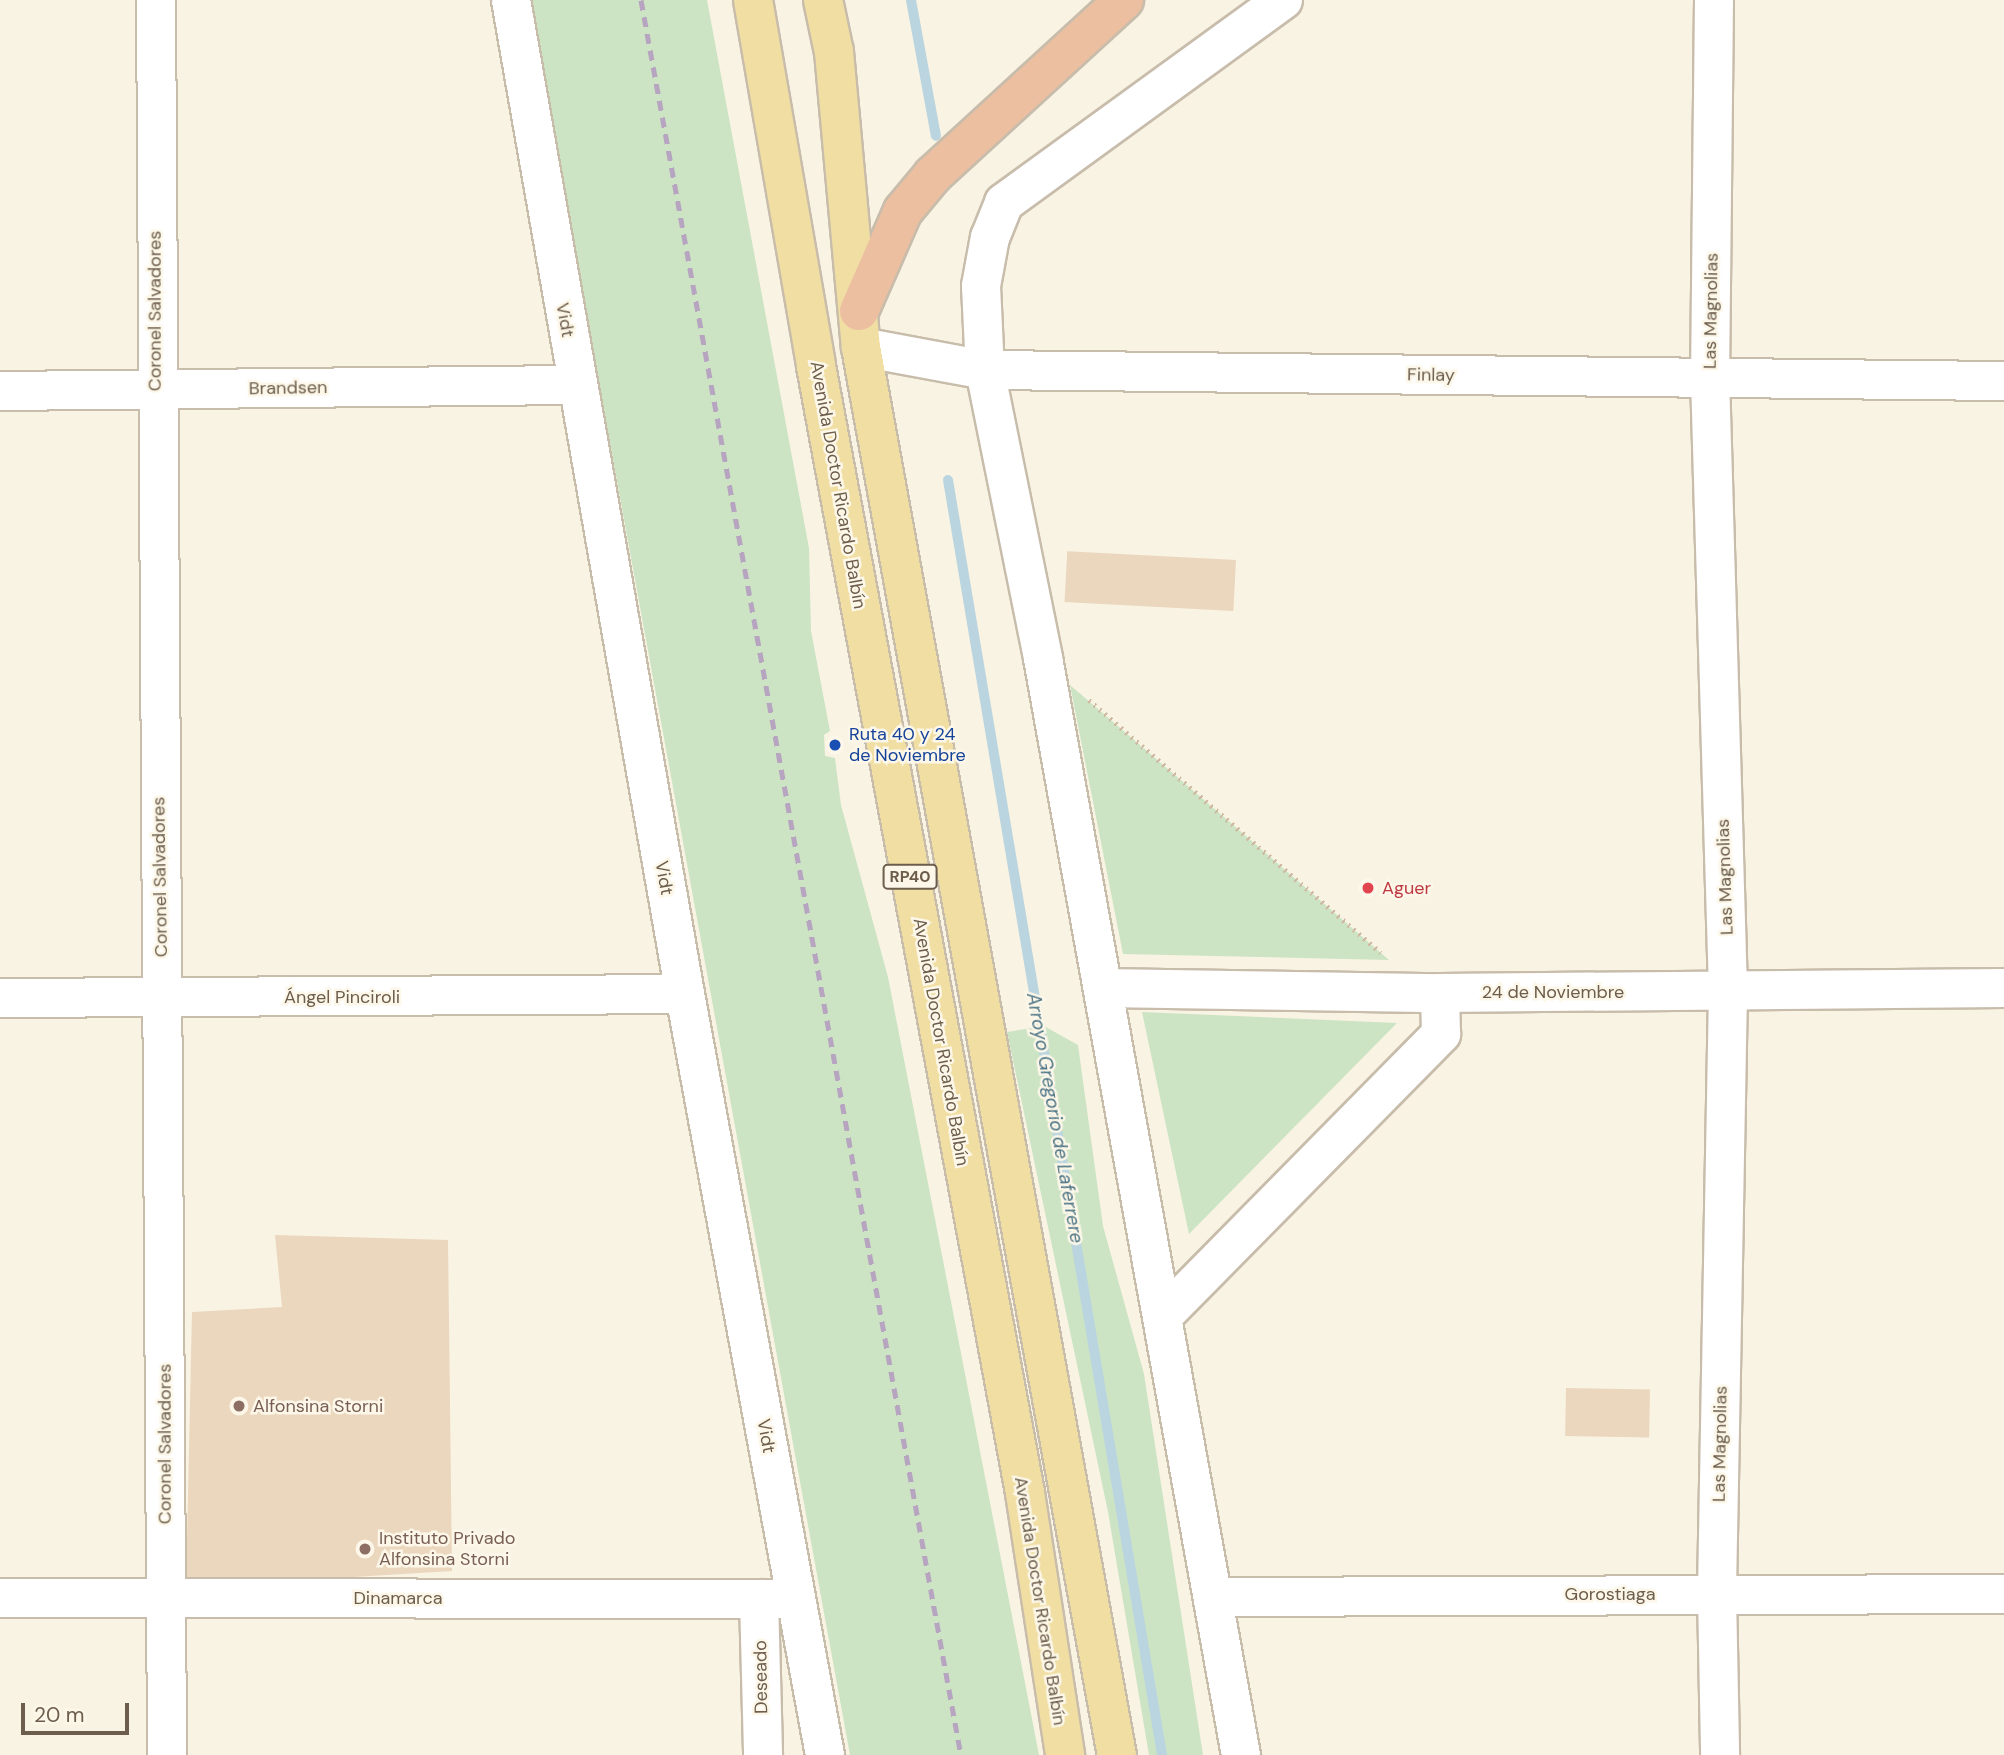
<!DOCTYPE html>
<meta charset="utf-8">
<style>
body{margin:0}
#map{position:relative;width:2004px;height:1755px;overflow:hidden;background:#f9f3e3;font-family:"DM Sans",sans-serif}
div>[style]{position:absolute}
.green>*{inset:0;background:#cce4c4}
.stream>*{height:10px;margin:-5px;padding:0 5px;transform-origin:5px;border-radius:5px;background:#bad5df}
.building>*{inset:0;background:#ebd6be;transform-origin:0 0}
.path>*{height:4.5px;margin-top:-2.25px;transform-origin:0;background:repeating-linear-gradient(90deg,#cfb9a2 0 2px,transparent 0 7px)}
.roads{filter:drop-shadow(2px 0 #c8bcab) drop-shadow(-2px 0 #c8bcab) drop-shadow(0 2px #c8bcab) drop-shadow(0 -2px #c8bcab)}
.street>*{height:38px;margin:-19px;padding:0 19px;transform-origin:19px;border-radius:19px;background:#fff}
.secondary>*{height:38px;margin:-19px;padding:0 19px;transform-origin:19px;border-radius:19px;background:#fff}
.primary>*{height:38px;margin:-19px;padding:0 19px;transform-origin:19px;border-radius:19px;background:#f0dea3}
.highway>*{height:38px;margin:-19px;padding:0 19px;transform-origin:19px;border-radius:19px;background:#ecbfa1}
.rail>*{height:5px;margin-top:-2.5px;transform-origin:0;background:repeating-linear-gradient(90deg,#b7a4c0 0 10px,transparent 0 17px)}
.dots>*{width:19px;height:19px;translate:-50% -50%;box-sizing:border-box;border:4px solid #fcf7e8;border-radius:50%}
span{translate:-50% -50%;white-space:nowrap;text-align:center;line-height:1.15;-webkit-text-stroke:5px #fcf7e8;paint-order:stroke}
.shield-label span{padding:2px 5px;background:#fcf7e8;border:2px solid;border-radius:5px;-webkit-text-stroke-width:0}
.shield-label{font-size:16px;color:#6d5d4c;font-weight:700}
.street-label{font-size:18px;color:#6d5d4c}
.transit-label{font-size:18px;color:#164399}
.left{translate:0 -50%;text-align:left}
.health-label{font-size:18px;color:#be3a42}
.education-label{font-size:18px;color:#785e54}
.water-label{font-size:19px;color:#4c7485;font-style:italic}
.scale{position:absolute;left:21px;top:1703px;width:108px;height:32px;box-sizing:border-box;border:4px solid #6d5d4c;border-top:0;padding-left:9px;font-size:21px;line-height:24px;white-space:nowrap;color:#6d5d4c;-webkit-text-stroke:5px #fcf7e8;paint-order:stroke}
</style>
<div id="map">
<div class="green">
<div style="clip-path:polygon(529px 0,707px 0,809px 548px,811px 631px,830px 731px,824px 735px,825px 756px,835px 758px,841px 805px,888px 977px,1039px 1755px,850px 1755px)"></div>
<div style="clip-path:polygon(1070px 685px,1231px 823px,1389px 960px,1123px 954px)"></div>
<div style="clip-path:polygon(1142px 1012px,1397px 1023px,1189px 1234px)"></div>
<div style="clip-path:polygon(1044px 1026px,1078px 1045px,1103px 1226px,1144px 1374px,1203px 1755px,1149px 1755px,1108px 1512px,1007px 1032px)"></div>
</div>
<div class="stream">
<div style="left:911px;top:0;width:138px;rotate:79.6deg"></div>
<div style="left:948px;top:480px;width:1293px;rotate:80.47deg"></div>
</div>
<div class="building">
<div style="left:1236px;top:560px;width:51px;height:169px;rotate:93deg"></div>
<div style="clip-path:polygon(275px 1235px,448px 1240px,452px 1571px,186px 1587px,192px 1312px,282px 1307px)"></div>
<div style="left:1566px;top:1388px;width:84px;height:48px;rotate:1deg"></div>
</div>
<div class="path">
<div style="left:1089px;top:700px;width:386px;rotate:40.9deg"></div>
</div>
<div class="roads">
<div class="street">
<div style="left:156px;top:0;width:1755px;rotate:89.64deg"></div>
<div style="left:511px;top:0;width:1009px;rotate:80.07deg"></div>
<div style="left:685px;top:994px;width:774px;rotate:79.58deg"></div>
<div style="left:1283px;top:0;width:345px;rotate:144deg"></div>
<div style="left:1004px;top:203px;width:37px;rotate:112deg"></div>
<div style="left:990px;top:237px;width:50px;rotate:100.4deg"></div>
<div style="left:981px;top:286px;width:84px;rotate:87.3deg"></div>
<div style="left:985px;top:370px;width:1019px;rotate:0.62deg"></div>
<div style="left:1714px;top:0;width:377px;rotate:90.6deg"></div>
<div style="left:1710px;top:377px;width:614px;rotate:88.32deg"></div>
<div style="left:1728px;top:991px;width:602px;rotate:91.05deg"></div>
<div style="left:1717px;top:1593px;width:162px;rotate:88.9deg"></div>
<div style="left:0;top:391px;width:576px;rotate:-0.6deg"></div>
<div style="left:0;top:998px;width:685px;rotate:-0.33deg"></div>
<div style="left:1164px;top:1315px;width:395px;rotate:-45.4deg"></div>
<div style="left:1441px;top:1034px;width:41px;rotate:-91.4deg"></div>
<div style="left:1216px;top:1597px;width:788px;rotate:-0.22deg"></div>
<div style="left:0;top:1598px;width:796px;rotate:0.07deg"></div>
<div style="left:759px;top:1599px;width:156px;rotate:88.5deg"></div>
</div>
<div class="secondary">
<div style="left:861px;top:347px;width:126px;rotate:10.5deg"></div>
<div style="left:985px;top:370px;width:294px;rotate:78.6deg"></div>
<div style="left:1043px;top:658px;width:1115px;rotate:79.77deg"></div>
<div style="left:1103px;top:988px;width:337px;rotate:0.9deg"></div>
<div style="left:1440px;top:993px;width:564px;rotate:-0.51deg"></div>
</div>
<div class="primary">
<div style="left:753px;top:0;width:371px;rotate:80.2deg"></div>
<div style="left:816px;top:366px;width:1146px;rotate:79.49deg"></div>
<div style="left:1025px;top:1493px;width:265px;rotate:81.3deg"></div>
<div style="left:823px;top:0;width:53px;rotate:78.1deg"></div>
<div style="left:834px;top:52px;width:296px;rotate:84.8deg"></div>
<div style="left:861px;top:347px;width:1431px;rotate:79.7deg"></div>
</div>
<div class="highway">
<div style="left:859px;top:311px;width:109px;rotate:-66.3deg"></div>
<div style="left:903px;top:211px;width:47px;rotate:-50.2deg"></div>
<div style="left:933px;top:175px;width:259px;rotate:-42.5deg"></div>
</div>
</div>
<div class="rail">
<div style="left:641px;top:0;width:1784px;rotate:79.67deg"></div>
</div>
<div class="dots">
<div style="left:835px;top:745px;background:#1a4fb4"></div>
<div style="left:1368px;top:888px;background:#e0444e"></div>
<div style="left:239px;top:1406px;background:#8d6e63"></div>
<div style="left:365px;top:1549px;background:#8d6e63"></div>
</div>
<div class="shield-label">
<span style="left:910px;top:877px">RP40</span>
</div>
<div class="street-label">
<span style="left:155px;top:311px;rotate:-90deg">Coronel Salvadores</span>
<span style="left:1711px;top:311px;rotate:-89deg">Las Magnolias</span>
<span style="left:565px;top:320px;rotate:80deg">Vidt</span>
<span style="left:1431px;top:375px;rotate:1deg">Finlay</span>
<span style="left:288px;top:388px;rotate:-1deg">Brandsen</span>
<span style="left:838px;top:485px;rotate:80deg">Avenida Doctor Ricardo Balbín</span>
<span style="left:160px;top:877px;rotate:-91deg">Coronel Salvadores</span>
<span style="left:1725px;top:877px;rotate:-92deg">Las Magnolias</span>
<span style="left:664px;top:878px;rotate:80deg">Vidt</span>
<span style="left:1553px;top:992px">24 de Noviembre</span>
<span style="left:342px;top:997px">Ángel Pinciroli</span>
<span style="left:941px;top:1042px;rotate:80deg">Avenida Doctor Ricardo Balbín</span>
<span style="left:766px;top:1436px;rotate:80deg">Vidt</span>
<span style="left:165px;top:1444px;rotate:-90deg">Coronel Salvadores</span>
<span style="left:1720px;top:1444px;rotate:-89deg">Las Magnolias</span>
<span style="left:1610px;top:1594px">Gorostiaga</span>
<span style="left:398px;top:1598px">Dinamarca</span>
<span style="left:1040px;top:1601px;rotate:81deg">Avenida Doctor Ricardo Balbín</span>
<span style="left:761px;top:1677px;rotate:-91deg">Deseado</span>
</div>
<div class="transit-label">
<span class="left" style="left:849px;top:745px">Ruta 40 y 24<br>de Noviembre</span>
</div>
<div class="health-label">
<span class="left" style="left:1382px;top:888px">Aguer</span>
</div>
<div class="education-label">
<span class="left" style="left:253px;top:1406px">Alfonsina Storni</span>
<span class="left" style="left:379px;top:1549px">Instituto Privado<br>Alfonsina Storni</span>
</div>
<div class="water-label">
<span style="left:1055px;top:1118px;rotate:80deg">Arroyo Gregorio de Laferrere</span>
</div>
<div class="scale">20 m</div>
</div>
